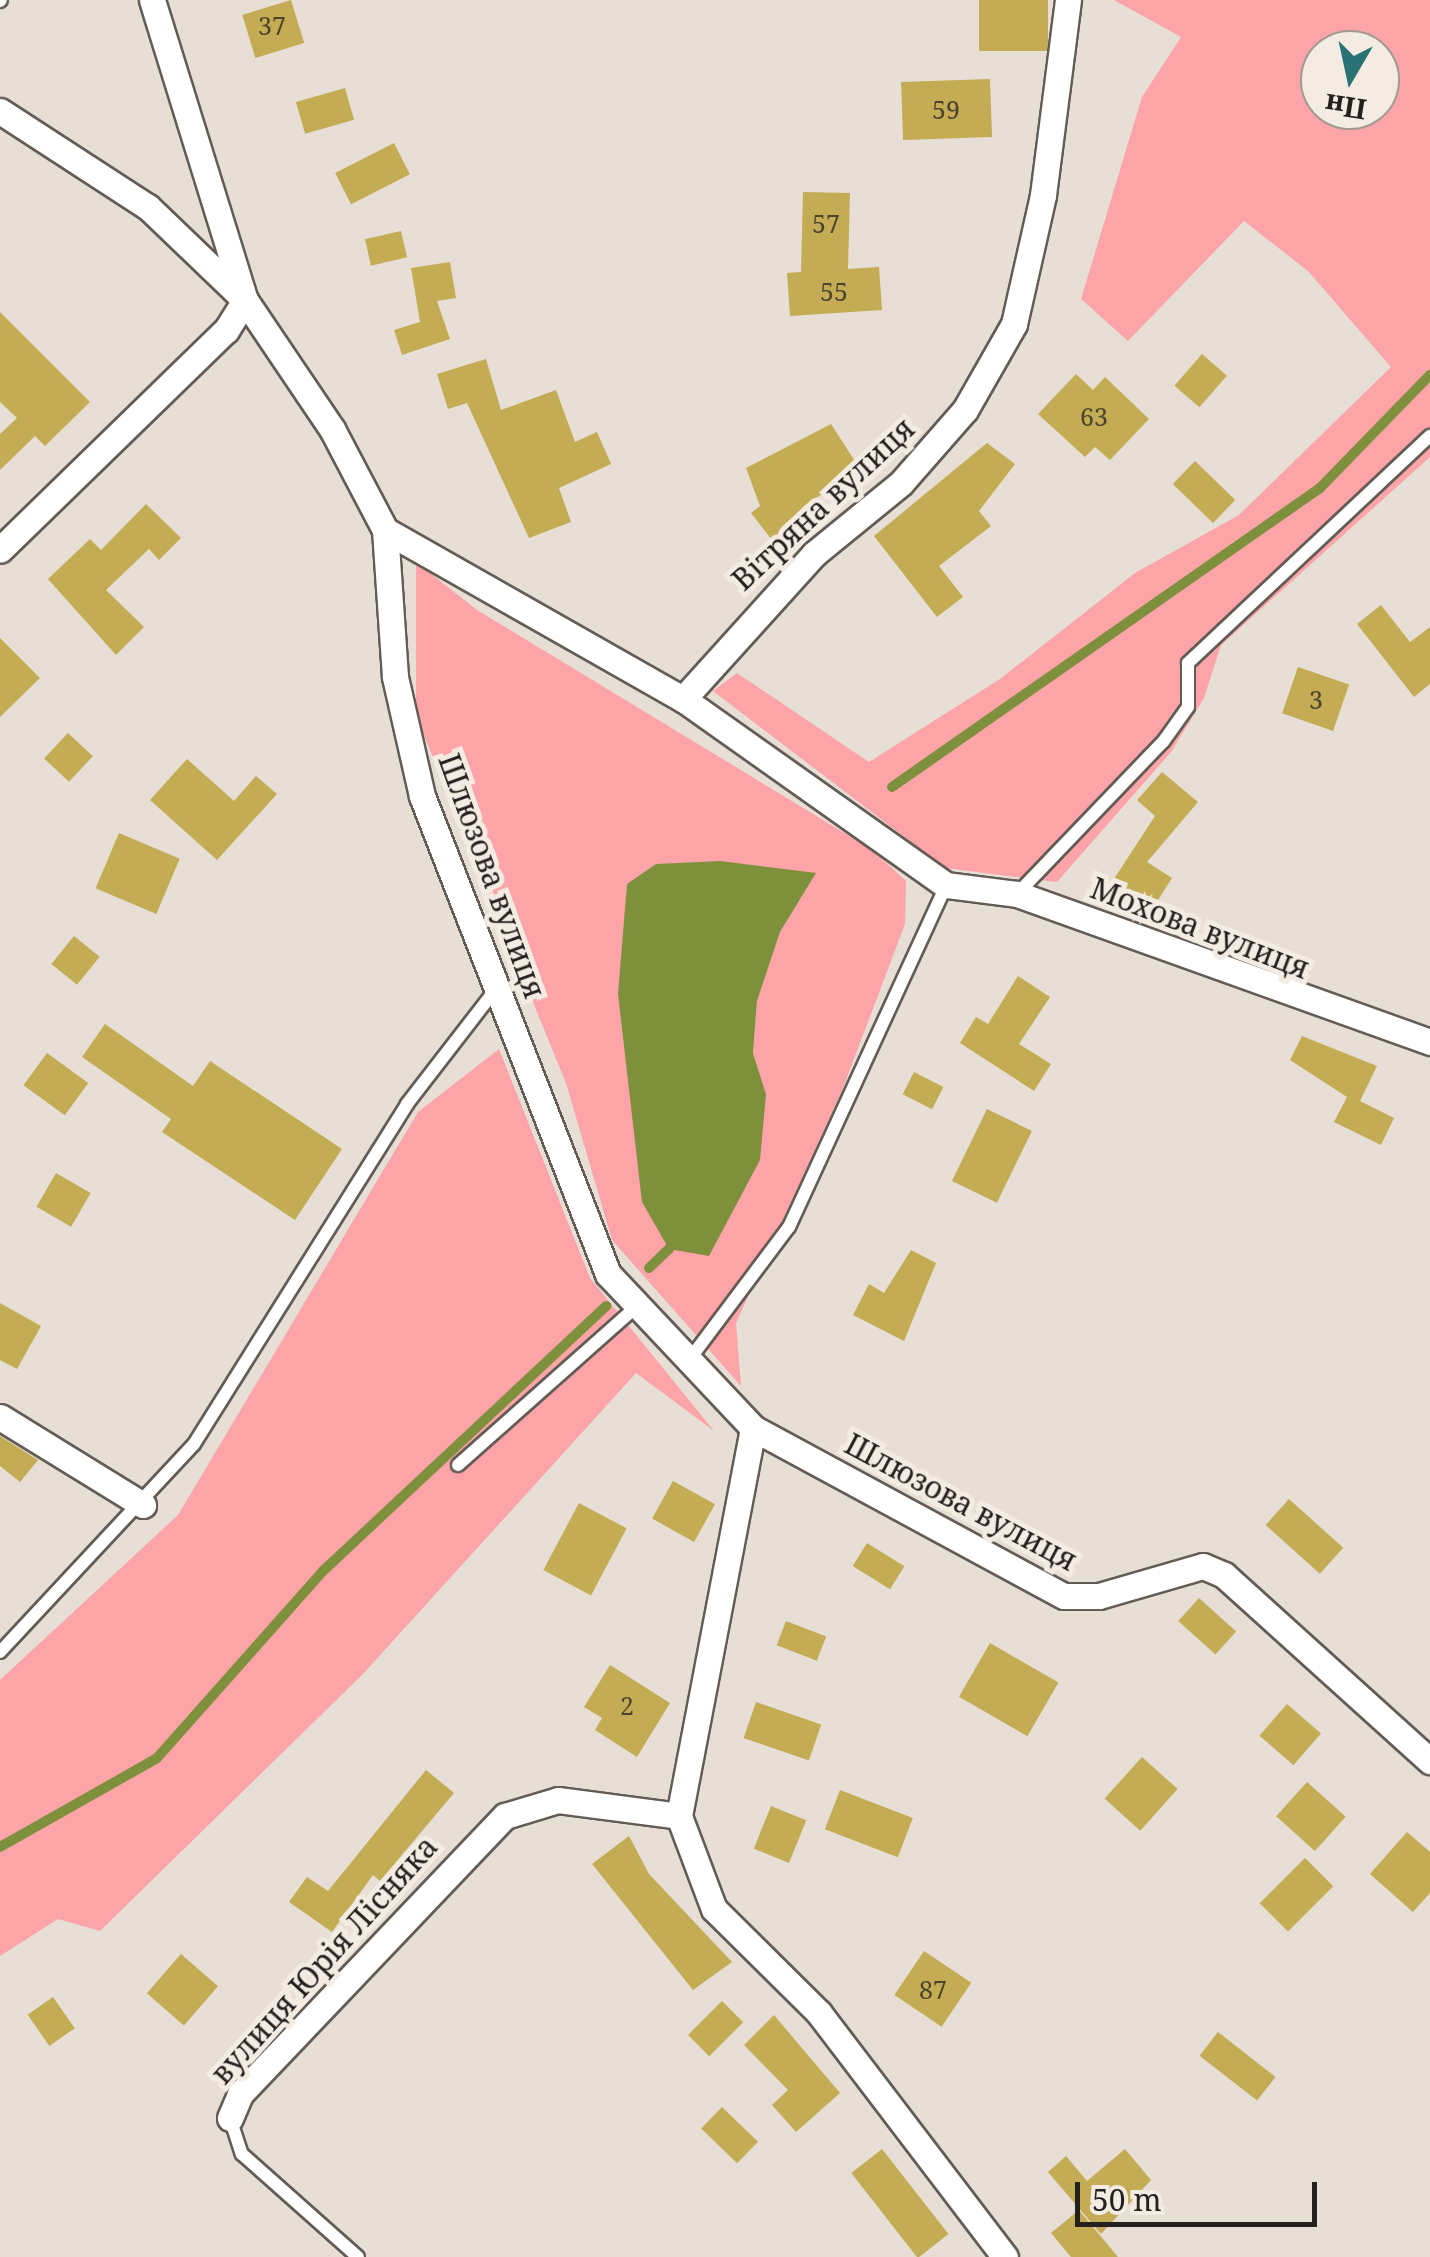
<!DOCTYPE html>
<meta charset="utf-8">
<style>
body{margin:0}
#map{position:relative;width:1430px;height:2257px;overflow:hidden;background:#e7ded5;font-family:"Noto Serif",serif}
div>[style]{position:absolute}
.green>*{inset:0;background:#fca4a7}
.water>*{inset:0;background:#7f903d}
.stream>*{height:10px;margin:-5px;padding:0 5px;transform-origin:5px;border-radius:5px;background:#7f903d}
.building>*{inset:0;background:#c4ac55;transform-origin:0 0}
.roads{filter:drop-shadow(2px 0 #635c55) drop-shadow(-2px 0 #635c55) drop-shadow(0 2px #635c55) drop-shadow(0 -2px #635c55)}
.lane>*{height:12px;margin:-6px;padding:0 6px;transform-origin:6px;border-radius:6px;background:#fff}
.street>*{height:25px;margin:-12.5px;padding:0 12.5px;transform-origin:12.5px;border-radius:12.5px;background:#fff}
span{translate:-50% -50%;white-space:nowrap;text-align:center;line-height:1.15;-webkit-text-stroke:10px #f4ebe2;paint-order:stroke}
.number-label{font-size:25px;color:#4b432b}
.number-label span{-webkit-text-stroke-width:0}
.street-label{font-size:30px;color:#23201d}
.north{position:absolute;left:1300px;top:30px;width:100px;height:100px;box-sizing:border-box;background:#f4ebe2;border:2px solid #a09a93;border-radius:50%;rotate:189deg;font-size:28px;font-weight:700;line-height:40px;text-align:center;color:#23201d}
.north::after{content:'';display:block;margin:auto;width:35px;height:45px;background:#297374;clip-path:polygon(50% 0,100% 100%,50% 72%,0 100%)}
.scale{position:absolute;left:1075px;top:2182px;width:242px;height:45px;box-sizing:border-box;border:5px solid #23201d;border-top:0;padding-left:12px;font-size:30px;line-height:35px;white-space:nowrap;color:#23201d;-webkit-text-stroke:8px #f4ebe2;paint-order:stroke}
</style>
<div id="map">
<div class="green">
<div style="clip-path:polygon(evenodd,1114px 0,1430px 0,1430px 457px,1221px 645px,1204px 698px,1171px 752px,1057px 882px,945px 868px,713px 691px,737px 673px,869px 762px,1000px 679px,1135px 573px,1239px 515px,1391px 367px,1308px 271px,1244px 221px,1128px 341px,1081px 299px,1142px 97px,1181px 37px,1114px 0,1320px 50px,1380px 50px,1380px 110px,1320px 110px,1320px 50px)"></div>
<div style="clip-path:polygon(evenodd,416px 562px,477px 610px,871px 849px,906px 881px,905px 924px,843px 1088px,736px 1323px,741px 1386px,612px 1240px,566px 1083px,416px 716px,416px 562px,771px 868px,815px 874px,780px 932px,757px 1001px,753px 1053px,766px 1094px,624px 933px,627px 884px,771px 868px)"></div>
<div style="clip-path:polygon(499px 1049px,590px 1278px,714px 1431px,636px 1373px,363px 1674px,100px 1931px,58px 1919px,0 1956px,0 1680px,178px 1515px,418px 1112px)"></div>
</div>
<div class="water">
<div style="clip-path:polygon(720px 861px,816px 873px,780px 932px,757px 1001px,753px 1053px,766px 1094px,760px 1160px,709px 1256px,669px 1249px,642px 1202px,618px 994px,627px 884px,656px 864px)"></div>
</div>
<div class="stream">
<div style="left:892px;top:787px;width:522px;rotate:-34.94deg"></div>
<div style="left:1320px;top:488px;width:158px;rotate:-45.8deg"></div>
<div style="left:649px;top:1268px;width:28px;rotate:-44deg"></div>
<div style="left:0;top:1847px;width:180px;rotate:-29.5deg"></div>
<div style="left:157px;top:1758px;width:250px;rotate:-48.4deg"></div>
<div style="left:323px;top:1571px;width:388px;rotate:-43.1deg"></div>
</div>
<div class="building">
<div style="left:291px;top:0;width:45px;height:51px;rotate:73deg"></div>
<div style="left:979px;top:0;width:69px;height:51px"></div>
<div style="left:990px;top:79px;width:58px;height:89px;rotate:88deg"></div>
<div style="left:345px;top:88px;width:33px;height:51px;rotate:74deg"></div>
<div style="left:394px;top:143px;width:35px;height:66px;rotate:63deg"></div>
<div style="clip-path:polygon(803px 192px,850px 193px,848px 269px,879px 267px,882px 310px,790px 316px,787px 273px,801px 272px)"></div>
<div style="left:401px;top:231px;width:27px;height:37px;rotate:77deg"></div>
<div style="clip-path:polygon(450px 262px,456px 298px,437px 301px,450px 339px,402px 355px,394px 330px,420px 322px,411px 268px)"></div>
<div style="clip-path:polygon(0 312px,90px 402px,45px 446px,35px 436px,0 470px,0 434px,17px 418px,0 402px)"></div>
<div style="left:1202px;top:354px;width:33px;height:42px;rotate:41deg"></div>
<div style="clip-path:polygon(486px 359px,501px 410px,556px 390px,575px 442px,597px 432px,611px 464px,559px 488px,571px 522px,529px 538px,467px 403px,448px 409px,437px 374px)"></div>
<div style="clip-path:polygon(1076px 374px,1093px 390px,1105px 377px,1149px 419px,1110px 460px,1095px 447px,1085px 457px,1038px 414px)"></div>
<div style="clip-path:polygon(831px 424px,860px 469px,804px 506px,815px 520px,779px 549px,751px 513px,760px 506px,746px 468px)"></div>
<div style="clip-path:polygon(987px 443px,1015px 464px,979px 511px,991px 526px,939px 566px,963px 597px,937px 617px,874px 536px)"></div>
<div style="left:1195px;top:461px;width:56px;height:32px;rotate:44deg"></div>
<div style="clip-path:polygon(146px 504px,181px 538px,159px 560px,149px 549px,106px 590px,144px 627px,116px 655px,48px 579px,90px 539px,101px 550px)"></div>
<div style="clip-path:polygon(1381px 605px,1410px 642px,1430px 627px,1430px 684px,1414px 697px,1357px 624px)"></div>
<div style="clip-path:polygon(0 638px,40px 678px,0 717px)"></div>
<div style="left:1298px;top:667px;width:54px;height:49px;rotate:19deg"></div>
<div style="left:68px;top:733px;width:34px;height:35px;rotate:43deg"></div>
<div style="clip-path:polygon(187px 759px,234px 801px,256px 776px,277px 794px,217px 860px,150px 800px)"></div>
<div style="clip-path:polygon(1162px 772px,1198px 802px,1147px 862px,1172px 878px,1153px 908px,1112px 882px,1155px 816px,1137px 800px)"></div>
<div style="left:119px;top:833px;width:66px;height:60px;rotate:23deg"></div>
<div style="left:74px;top:936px;width:33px;height:36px;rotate:39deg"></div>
<div style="clip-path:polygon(1018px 976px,1050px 997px,1019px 1044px,1051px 1064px,1034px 1091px,960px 1043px,976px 1017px,988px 1024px)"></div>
<div style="clip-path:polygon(105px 1024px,193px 1086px,210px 1061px,342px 1149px,295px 1220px,162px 1132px,171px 1119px,82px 1057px)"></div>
<div style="clip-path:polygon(1302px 1036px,1377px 1066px,1360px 1101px,1394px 1118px,1381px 1145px,1334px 1122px,1347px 1097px,1290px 1060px)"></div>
<div style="left:47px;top:1053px;width:51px;height:40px;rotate:36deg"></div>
<div style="left:914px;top:1072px;width:33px;height:25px;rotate:27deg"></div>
<div style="left:987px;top:1109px;width:50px;height:80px;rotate:26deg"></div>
<div style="left:56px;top:1173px;width:40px;height:39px;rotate:30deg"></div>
<div style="clip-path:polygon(911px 1250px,936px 1263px,904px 1341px,853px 1315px,869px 1284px,884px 1293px)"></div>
<div style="clip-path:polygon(0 1303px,41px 1326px,17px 1369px,0 1360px)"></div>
<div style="clip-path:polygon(0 1436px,38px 1460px,20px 1482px,0 1466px)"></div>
<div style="left:673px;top:1481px;width:48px;height:43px;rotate:29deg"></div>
<div style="left:1289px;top:1499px;width:73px;height:35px;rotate:42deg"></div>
<div style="left:579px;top:1503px;width:54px;height:76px;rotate:28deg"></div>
<div style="left:867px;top:1543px;width:44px;height:27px;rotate:32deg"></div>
<div style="left:1199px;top:1598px;width:50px;height:31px;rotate:42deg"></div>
<div style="left:786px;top:1621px;width:43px;height:26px;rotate:21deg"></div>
<div style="left:990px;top:1643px;width:79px;height:62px;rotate:30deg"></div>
<div style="clip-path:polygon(610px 1665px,670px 1703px,637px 1757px,595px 1730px,602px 1718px,584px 1707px)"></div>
<div style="left:756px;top:1702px;width:69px;height:38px;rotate:19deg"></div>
<div style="left:1287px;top:1704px;width:45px;height:42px;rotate:41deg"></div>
<div style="left:1142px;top:1757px;width:48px;height:56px;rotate:42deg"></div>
<div style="clip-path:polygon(426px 1770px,454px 1793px,380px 1881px,373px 1875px,332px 1932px,289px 1902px,307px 1877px,328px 1891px)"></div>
<div style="left:1307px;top:1782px;width:52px;height:46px;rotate:42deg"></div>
<div style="left:840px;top:1790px;width:78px;height:42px;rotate:21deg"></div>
<div style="left:771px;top:1806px;width:38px;height:46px;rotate:22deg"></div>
<div style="clip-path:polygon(1407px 1832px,1430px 1852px,1430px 1893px,1413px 1912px,1370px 1874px)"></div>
<div style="clip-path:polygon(629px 1836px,649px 1874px,732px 1962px,693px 1990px,592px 1864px)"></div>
<div style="left:1305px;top:1858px;width:40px;height:64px;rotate:45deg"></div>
<div style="left:924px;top:1951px;width:57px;height:53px;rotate:34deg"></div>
<div style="left:181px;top:1954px;width:49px;height:52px;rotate:41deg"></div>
<div style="left:53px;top:1997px;width:38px;height:31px;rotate:55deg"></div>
<div style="left:722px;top:2001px;width:30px;height:48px;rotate:45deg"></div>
<div style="clip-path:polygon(774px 2015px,840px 2093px,796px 2132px,772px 2105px,788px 2090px,744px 2045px)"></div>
<div style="left:1218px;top:2032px;width:73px;height:30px;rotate:38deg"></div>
<div style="left:722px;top:2107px;width:50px;height:30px;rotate:44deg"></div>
<div style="left:882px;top:2149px;width:108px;height:39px;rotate:52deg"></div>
<div style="clip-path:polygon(1125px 2149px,1151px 2180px,1101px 2234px,1048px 2172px,1066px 2156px,1087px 2181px)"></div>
<div style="clip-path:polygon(1079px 2210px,1118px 2257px,1071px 2257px,1051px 2233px)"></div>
</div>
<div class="roads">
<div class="lane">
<div style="left:0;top:1px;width:1px;rotate:-45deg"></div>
<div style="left:1017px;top:894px;width:211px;rotate:-46.2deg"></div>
<div style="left:1163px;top:742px;width:43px;rotate:-54.5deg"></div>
<div style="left:1188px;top:707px;width:44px;rotate:-90deg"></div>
<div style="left:1188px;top:663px;width:332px;rotate:-43.2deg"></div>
<div style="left:689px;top:1360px;width:166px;rotate:-53.1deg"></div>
<div style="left:789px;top:1227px;width:376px;rotate:-65.3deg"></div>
<div style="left:458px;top:1465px;width:241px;rotate:-41.6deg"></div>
<div style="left:0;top:1652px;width:284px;rotate:-47deg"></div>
<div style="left:194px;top:1444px;width:401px;rotate:-57.9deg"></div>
<div style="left:407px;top:1104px;width:144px;rotate:-52.3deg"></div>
<div style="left:230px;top:2118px;width:38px;rotate:72deg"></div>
<div style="left:242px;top:2154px;width:155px;rotate:41.6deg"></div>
</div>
<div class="street">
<div style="left:152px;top:0;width:314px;rotate:72.8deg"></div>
<div style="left:245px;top:300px;width:156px;rotate:56deg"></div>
<div style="left:332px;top:429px;width:114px;rotate:62.3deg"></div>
<div style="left:385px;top:530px;width:147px;rotate:86.1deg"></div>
<div style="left:395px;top:677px;width:122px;rotate:77.2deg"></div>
<div style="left:422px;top:796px;width:513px;rotate:68.74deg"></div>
<div style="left:608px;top:1274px;width:212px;rotate:46.7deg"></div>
<div style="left:753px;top:1428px;width:353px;rotate:28.4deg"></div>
<div style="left:1064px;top:1596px;width:35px"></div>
<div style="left:1099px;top:1596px;width:108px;rotate:-16.1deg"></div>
<div style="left:1203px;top:1566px;width:23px;rotate:23deg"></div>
<div style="left:1224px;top:1575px;width:278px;rotate:42.1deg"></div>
<div style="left:0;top:111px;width:176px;rotate:33deg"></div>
<div style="left:148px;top:207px;width:134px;rotate:43.8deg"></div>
<div style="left:245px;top:300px;width:36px;rotate:122deg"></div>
<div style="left:226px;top:330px;width:315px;rotate:135.8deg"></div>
<div style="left:385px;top:530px;width:343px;rotate:29.6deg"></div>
<div style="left:683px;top:699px;width:322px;rotate:35.3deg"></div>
<div style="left:946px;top:885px;width:72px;rotate:7.2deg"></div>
<div style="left:1017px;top:894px;width:439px;rotate:19.7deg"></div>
<div style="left:683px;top:699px;width:195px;rotate:-47.9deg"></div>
<div style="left:814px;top:554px;width:112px;rotate:-39.2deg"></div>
<div style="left:901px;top:483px;width:97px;rotate:-48.8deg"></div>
<div style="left:965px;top:410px;width:99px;rotate:-60.3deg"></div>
<div style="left:1014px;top:324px;width:132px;rotate:-77.3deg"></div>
<div style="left:1043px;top:195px;width:197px;rotate:-82.7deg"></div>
<div style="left:0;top:1417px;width:168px;rotate:31.6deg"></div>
<div style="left:679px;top:1816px;width:395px;rotate:-79.2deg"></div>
<div style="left:230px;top:2118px;width:26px;rotate:-67deg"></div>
<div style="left:240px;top:2094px;width:384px;rotate:-46.4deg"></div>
<div style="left:505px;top:1816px;width:55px;rotate:-16.8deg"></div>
<div style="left:558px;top:1800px;width:122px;rotate:7.5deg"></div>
<div style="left:679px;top:1816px;width:99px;rotate:69.4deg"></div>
<div style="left:714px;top:1909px;width:148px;rotate:44.7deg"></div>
<div style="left:819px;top:2013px;width:307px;rotate:52.7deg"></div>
</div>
</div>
<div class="number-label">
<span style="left:272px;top:25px">37</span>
<span style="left:946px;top:109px">59</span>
<span style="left:826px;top:223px">57</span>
<span style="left:834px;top:291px">55</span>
<span style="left:1094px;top:416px">63</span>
<span style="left:1316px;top:699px">3</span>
<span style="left:627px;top:1705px">2</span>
<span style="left:933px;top:1989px">87</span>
</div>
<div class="street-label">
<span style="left:823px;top:504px;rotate:-43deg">Вітряна вулиця</span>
<span style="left:492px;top:876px;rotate:70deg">Шлюзова вулиця</span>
<span style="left:1200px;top:928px;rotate:21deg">Мохова вулиця</span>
<span style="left:961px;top:1502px;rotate:28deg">Шлюзова вулиця</span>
<span style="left:324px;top:1960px;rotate:-48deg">вулиця Юрія Лісняка</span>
</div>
<div class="north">Пн</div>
<div class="scale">50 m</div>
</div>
